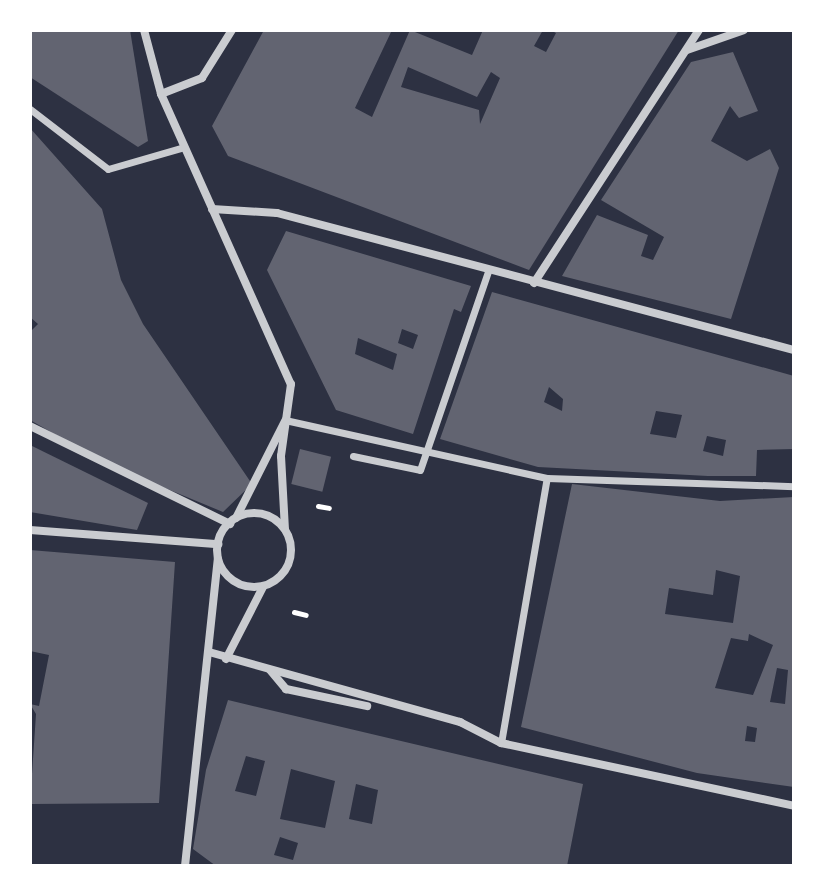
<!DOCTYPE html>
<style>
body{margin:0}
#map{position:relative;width:824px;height:896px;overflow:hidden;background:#2d3142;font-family:Barlow,sans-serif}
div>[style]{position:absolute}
.building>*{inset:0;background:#626471;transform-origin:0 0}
.path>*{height:5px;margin:-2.5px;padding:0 2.5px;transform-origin:2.5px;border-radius:2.5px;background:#fff}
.pedestrian>*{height:7px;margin:-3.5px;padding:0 3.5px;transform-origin:3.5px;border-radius:3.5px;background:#caccd0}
.minor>*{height:8px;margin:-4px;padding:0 4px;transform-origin:4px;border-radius:4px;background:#caccd0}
.minor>.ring{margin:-4px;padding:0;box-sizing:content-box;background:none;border:8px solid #caccd0;border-radius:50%}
span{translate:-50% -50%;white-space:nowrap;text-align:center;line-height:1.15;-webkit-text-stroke:8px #fff;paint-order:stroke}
.frame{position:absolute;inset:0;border:32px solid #fff;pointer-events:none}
</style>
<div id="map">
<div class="building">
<div style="clip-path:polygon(30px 30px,130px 30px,148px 141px,138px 147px,30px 77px)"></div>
<div style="clip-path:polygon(evenodd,264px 30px,392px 30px,355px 108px,372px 117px,410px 30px,472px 55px,483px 30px,543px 30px,534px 46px,546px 52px,556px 33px,550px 30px,679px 30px,529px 270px,228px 156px,212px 126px,264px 30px,408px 67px,477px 97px,491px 72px,500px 78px,480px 124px,479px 110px,401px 87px,408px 67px)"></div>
<div style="clip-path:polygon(733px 52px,758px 111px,739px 118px,730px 106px,711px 141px,747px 161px,770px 149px,779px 168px,731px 319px,562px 276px,597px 215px,648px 235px,641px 256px,653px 260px,664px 237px,601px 200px,691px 62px)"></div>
<div style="clip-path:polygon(30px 128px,102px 209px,121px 280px,143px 324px,252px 484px,223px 512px,107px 464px,30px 420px,30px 332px,38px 324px,30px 317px)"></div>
<div style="clip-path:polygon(evenodd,286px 231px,471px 286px,461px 312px,454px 309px,413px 434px,336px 410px,267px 270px,286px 231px,402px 329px,418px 335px,413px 349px,398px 343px,402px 329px,286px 231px,358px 338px,397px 354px,393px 370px,355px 354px,358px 338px)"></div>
<div style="clip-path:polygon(evenodd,492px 292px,794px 376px,794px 449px,757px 450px,756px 476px,708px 476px,538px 467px,440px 439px,492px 292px,549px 387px,563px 399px,562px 411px,544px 402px,549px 387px,492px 292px,656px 411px,682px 415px,676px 438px,650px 434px,656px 411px,492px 292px,707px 436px,726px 440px,723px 456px,703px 451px,707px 436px)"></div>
<div style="clip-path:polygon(30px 445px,148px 503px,137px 530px,30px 512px)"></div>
<div style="left:300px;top:449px;width:32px;height:36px;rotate:14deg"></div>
<div style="clip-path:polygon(evenodd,572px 484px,720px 501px,794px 497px,794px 787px,697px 773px,521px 727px,572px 484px,716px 570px,740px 576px,733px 623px,665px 614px,669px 588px,713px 595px,716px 570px,572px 484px,749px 634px,773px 645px,753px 695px,715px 688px,731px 638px,748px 641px,749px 634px,572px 484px,777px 668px,788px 670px,785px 704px,770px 702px,777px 668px,572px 484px,747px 726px,757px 728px,755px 742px,745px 741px,747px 726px)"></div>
<div style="clip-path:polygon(30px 550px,175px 562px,159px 803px,30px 804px,36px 714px,30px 704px,39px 706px,49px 655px,30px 651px)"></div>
<div style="clip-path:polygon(evenodd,228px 700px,583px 784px,567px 866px,216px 866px,193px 849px,206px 770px,228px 700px,246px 756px,265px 761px,256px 796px,235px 791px,246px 756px,228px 700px,291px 769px,335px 781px,325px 828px,280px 819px,291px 769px,228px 700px,356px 784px,378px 790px,372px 824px,349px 819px,356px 784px,228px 700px,280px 837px,298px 843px,293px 860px,274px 855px,280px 837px)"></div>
</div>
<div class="path">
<div style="left:318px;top:506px;width:11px;rotate:10deg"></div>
<div style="left:294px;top:612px;width:12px;rotate:14deg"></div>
</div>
<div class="pedestrian">
<div style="left:30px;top:109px;width:98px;rotate:37.6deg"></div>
<div style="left:108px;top:169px;width:79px;rotate:-16.1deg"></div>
<div style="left:285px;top:420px;width:268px;rotate:12.5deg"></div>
<div style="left:547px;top:478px;width:247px;rotate:1.9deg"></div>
<div style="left:353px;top:456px;width:68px;rotate:11.8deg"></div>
<div style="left:420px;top:470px;width:210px;rotate:-71.1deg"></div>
<div style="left:501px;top:743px;width:269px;rotate:-80.2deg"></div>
</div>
<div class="minor">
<div style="left:144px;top:30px;width:66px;rotate:75.1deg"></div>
<div style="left:161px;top:94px;width:318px;rotate:65.9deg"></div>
<div style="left:291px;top:384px;width:73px;rotate:97.9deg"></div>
<div style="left:281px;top:456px;width:73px;rotate:86.9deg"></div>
<div style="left:687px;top:50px;width:60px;rotate:-19.3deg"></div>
<div style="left:161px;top:94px;width:44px;rotate:-21.3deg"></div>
<div style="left:202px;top:78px;width:57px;rotate:-58deg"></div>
<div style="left:212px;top:209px;width:65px;rotate:3.5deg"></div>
<div style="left:277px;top:213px;width:535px;rotate:14.84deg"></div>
<div style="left:534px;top:283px;width:302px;rotate:-56.9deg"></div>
<div style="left:30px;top:426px;width:223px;rotate:26.1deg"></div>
<div class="ring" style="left:217px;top:513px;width:66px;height:66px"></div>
<div style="left:236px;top:518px;width:109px;rotate:-63.2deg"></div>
<div style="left:30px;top:530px;width:189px;rotate:4.3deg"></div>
<div style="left:209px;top:652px;width:261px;rotate:15.6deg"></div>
<div style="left:460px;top:722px;width:46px;rotate:27.1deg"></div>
<div style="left:501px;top:743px;width:300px;rotate:12.1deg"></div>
<div style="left:226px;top:659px;width:81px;rotate:-62.8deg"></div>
<div style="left:270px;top:670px;width:25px;rotate:50deg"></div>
<div style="left:286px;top:689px;width:83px;rotate:11.9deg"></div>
<div style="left:185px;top:866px;width:309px;rotate:-83.9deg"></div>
</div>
<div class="frame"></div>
</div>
